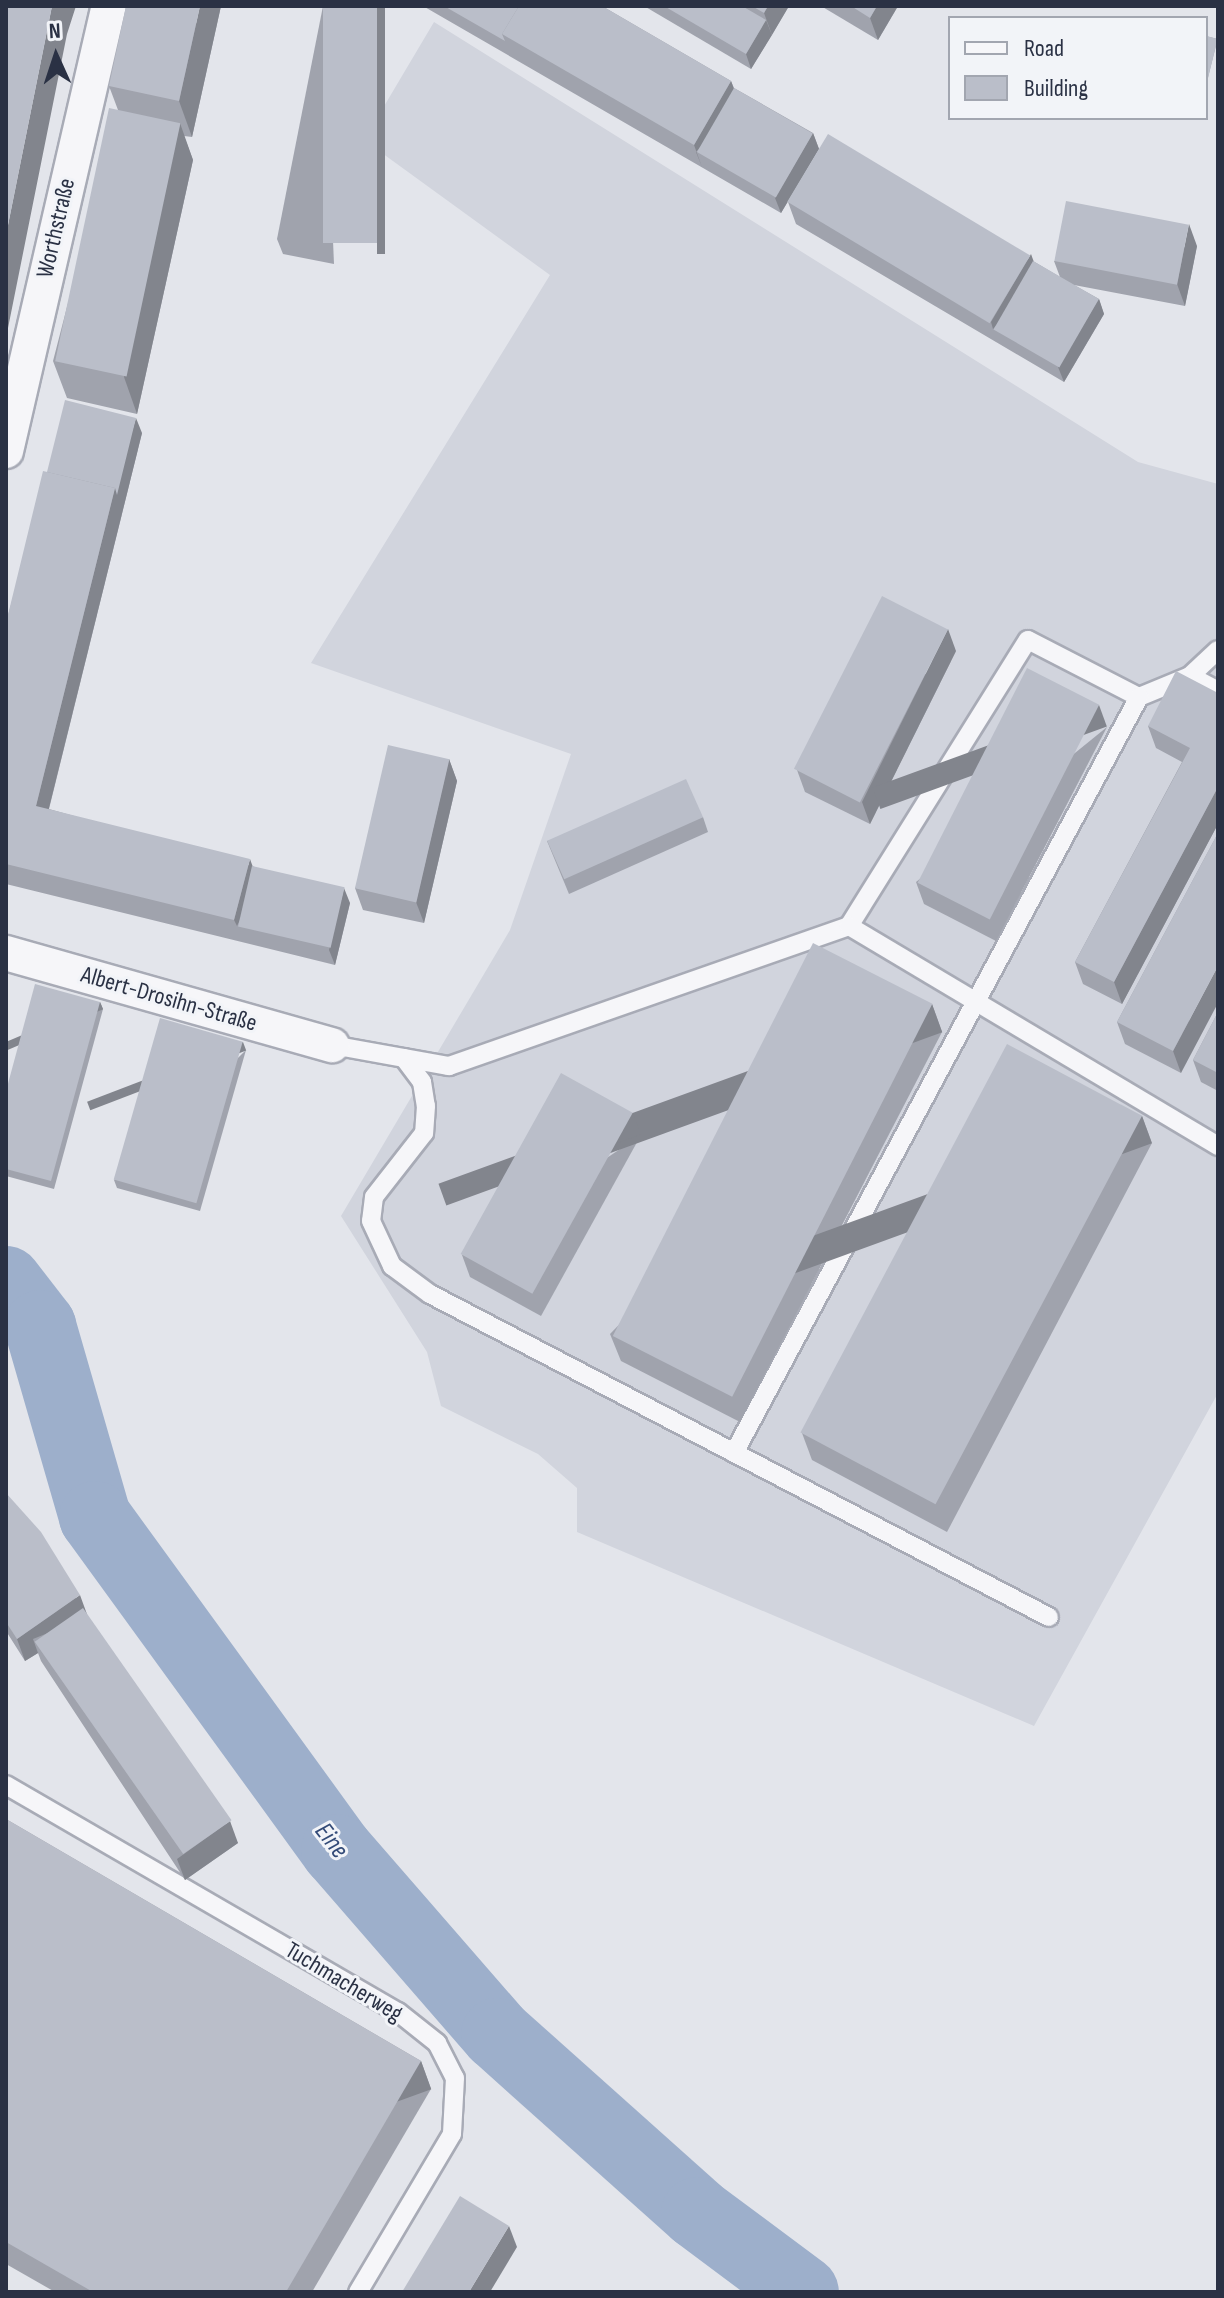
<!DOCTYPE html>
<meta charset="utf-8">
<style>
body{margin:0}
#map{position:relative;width:1224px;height:2298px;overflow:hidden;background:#e3e5eb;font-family:"Sofia Sans Condensed",sans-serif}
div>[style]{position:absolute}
.built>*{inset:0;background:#d1d4dd}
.river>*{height:72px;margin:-36px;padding:0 36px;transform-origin:36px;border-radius:36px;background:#9dafcb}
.roads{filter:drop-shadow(2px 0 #a8abb6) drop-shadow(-2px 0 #a8abb6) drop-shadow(0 2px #a8abb6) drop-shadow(0 -2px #a8abb6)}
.service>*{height:18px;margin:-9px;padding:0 9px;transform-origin:9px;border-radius:9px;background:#f6f6f9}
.minor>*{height:34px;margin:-17px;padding:0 17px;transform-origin:17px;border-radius:17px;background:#f6f6f9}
.wall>*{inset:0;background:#a0a3ad;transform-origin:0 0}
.shaded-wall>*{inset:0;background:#82858d;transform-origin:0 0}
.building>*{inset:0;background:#babec9;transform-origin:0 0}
span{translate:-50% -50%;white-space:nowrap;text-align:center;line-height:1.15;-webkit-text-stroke:6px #f2f4f8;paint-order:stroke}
.street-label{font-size:24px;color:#2a3144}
.water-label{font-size:26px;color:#334b78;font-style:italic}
.frame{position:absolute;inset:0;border:8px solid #2a3144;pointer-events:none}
.legend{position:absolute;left:948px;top:16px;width:260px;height:104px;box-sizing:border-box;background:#f2f4f8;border:2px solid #a2a6b0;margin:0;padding:10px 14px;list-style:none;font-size:24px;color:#2a3144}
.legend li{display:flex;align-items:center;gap:16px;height:40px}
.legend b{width:40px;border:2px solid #a2a6b0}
.north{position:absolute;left:16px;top:16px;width:80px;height:80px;-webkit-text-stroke:6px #f2f4f8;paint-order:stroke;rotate:357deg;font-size:22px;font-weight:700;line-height:32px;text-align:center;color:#2a3144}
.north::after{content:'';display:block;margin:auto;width:28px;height:36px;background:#2a3144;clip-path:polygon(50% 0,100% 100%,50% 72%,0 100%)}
</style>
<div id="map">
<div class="built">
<div style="clip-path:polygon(434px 22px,1138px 462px,1218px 484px,1218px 1393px,1034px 1726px,577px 1532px,577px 1488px,538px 1454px,441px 1406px,427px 1352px,341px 1216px,510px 930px,571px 754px,311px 663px,550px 275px,364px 140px)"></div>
</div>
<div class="river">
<div style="left:6px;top:1282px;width:56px;rotate:52.3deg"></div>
<div style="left:40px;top:1326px;width:199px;rotate:73.9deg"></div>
<div style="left:95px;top:1517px;width:412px;rotate:54deg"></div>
<div style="left:337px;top:1850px;width:244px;rotate:49deg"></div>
<div style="left:497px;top:2034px;width:268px;rotate:41.8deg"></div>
<div style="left:697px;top:2213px;width:132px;rotate:36.7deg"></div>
</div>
<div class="roads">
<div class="service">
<div style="left:1190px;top:676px;width:38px;rotate:-43deg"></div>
<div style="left:849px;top:926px;width:337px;rotate:-58deg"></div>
<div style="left:1028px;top:640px;width:125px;rotate:27.2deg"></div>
<div style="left:1139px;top:697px;width:55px;rotate:-22.4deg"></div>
<div style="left:1190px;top:676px;width:32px;rotate:28deg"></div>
<div style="left:332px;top:1045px;width:119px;rotate:10.2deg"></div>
<div style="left:449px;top:1066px;width:424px;rotate:-19.3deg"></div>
<div style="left:849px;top:926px;width:430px;rotate:30.8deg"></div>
<div style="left:404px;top:1058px;width:30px;rotate:53deg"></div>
<div style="left:422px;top:1082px;width:24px;rotate:81deg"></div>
<div style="left:426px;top:1106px;width:27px;rotate:94deg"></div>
<div style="left:424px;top:1133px;width:81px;rotate:128deg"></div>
<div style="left:374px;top:1197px;width:24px;rotate:97deg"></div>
<div style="left:371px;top:1221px;width:50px;rotate:65deg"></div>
<div style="left:392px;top:1266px;width:47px;rotate:36.4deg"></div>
<div style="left:430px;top:1294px;width:698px;rotate:27.56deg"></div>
<div style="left:734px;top:1453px;width:858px;rotate:-61.82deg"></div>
<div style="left:6px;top:1785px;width:453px;rotate:30.1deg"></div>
<div style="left:398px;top:2012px;width:50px;rotate:38.5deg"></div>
<div style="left:437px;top:2043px;width:39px;rotate:63deg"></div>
<div style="left:455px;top:2078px;width:56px;rotate:93.1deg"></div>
<div style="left:452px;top:2134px;width:184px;rotate:120.7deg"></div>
</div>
<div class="minor">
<div style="left:6px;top:451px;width:457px;rotate:-77deg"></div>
<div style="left:6px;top:953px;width:339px;rotate:15.8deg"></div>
</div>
</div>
<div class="wall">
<div style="clip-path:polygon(221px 6px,192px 137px,184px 136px,193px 160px,137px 414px,67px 398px,53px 361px,118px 110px,109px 86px)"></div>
<div style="clip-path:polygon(323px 6px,334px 264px,283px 254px,277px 239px)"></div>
<div style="clip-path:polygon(423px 6px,602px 6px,731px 81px,734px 88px,813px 133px,819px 149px,781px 213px)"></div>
<div style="clip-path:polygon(644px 6px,789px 6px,751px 69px)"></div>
<div style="clip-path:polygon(821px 6px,898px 6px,878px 40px)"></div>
<div style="left:1206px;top:36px;width:12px;height:81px;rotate:14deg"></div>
<div style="clip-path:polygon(788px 202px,1033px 261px,1060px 277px,1054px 261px,1197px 246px,1185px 306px,1074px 285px,1099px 299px,1104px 314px,1064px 382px,796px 224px)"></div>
<div style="clip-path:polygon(142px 433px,49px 809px,252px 866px,350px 903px,335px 965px,6px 884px,6px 623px,47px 472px)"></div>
<div style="clip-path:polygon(956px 651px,870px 824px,805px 792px,797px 770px)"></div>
<div style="clip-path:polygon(1218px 693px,1218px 824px,1122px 1004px,1083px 984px,1075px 962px,1182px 762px,1156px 748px,1148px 726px)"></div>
<div style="clip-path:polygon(1107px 727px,996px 941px,924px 904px,916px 882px)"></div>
<div style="clip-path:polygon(449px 759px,457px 781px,424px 923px,363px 910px,355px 888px)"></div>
<div style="clip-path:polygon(703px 817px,708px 832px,569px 894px,547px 841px)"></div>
<div style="clip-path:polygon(1218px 833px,1181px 1073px,1125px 1044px,1117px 1022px)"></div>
<div style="clip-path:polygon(100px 1002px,103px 1009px,54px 1189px,6px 1176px,6px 1091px)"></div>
<div style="clip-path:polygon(932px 1004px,942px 1032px,740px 1422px,621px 1361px,610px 1334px)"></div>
<div style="clip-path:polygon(1218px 1012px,1218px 1091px,1201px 1082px,1193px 1060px)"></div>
<div style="clip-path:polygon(246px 1050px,200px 1211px,117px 1188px,114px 1180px)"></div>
<div style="clip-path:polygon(1142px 1116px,1152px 1143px,947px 1532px,812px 1460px,802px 1433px)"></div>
<div style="clip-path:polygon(641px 1135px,541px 1316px,470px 1277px,462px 1255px)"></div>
<div style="clip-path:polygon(6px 1493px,238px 1843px,185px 1880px,41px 1661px,38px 1653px,25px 1661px,6px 1631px)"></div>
<div style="clip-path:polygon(6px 1819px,421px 2061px,431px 2089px,312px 2292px,55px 2292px,6px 2264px)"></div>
</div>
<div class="shaded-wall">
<div style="clip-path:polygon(52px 6px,76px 6px,67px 34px,6px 338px,6px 235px)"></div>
<div style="clip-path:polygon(200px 6px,221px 6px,192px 137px,179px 101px)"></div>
<div style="left:377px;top:6px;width:8px;height:248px"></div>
<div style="clip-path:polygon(768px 6px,789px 6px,772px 35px,764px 13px)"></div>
<div style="clip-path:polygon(877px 6px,898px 6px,878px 40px,870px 18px)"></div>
<div style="clip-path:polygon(766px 20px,772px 35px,751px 69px,746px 54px)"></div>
<div style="clip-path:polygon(731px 81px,739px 103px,696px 152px,702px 167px,694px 145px)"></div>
<div style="clip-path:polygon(180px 123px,193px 160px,137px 414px,124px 377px)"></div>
<div style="clip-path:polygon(813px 133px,819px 149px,781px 213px,775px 198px)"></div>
<div style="clip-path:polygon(1189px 224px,1197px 246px,1185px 306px,1177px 284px)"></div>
<div style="clip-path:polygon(1031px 254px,1039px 276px,993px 329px,991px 322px)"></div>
<div style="clip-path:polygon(1099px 299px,1104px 314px,1064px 382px,1058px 367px)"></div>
<div style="clip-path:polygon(136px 418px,142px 433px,44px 828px,36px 806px,115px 488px)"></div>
<div style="clip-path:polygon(948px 629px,956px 651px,870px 824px,862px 802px)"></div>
<div style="left:1099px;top:705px;width:23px;height:241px;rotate:70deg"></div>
<div style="clip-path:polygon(449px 759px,457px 781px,424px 923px,416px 902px)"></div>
<div style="clip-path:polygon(1218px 787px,1218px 824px,1122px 1004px,1114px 982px)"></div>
<div style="clip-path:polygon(250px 859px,258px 881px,237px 926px,234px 920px)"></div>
<div style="clip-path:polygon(344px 888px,350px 903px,335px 965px,329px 950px)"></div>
<div style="clip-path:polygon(1218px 966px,1218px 1003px,1181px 1073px,1173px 1051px)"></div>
<div style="left:100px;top:1002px;width:8px;height:186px;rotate:67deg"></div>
<div style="left:932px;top:1004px;width:30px;height:440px;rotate:70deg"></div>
<div style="left:243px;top:1042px;width:9px;height:167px;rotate:69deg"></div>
<div style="left:633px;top:1113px;width:23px;height:207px;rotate:70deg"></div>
<div style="left:1142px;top:1116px;width:29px;height:439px;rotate:70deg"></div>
<div style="clip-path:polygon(80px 1595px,88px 1617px,33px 1639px,38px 1653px,25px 1661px,17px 1639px)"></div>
<div style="clip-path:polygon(230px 1821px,238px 1843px,185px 1880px,177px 1859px)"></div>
<div style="left:421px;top:2061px;width:30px;height:268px;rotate:70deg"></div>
<div style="clip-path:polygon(509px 2226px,517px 2247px,490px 2292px,469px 2292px)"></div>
</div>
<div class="building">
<div style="clip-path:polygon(6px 6px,52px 6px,6px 235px)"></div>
<div style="clip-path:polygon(126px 6px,200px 6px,179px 101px,109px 86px)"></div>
<div style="left:323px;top:6px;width:54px;height:237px"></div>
<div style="clip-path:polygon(444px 6px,519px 6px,502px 34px,505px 41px)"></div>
<div style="clip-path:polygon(519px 6px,602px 6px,731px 81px,694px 145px,502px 34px)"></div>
<div style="clip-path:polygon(664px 6px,742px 6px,766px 20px,746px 54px)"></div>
<div style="clip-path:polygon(752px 6px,768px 6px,764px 13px)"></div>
<div style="clip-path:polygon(851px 6px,877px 6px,870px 18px)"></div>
<div style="left:1206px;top:36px;width:12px;height:67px;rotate:14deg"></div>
<div style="left:734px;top:88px;width:91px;height:74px;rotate:30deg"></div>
<div style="left:109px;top:108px;width:73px;height:259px;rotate:12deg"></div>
<div style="left:828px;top:134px;width:236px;height:79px;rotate:31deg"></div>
<div style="left:1066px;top:201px;width:125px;height:61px;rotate:11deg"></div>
<div style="left:1033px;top:261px;width:76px;height:79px;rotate:30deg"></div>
<div style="clip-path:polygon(65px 400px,136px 418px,117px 495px,115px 488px,47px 472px)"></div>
<div style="clip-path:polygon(43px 471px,115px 488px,36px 806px,250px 859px,234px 920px,6px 864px,6px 623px)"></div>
<div style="left:882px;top:596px;width:74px;height:194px;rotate:27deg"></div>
<div style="left:1027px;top:668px;width:81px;height:241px;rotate:27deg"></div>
<div style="clip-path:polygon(1176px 671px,1218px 693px,1218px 787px,1114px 982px,1075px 962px,1190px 748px,1148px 726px)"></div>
<div style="left:388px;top:745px;width:63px;height:147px;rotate:13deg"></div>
<div style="left:686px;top:779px;width:42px;height:152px;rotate:66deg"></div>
<div style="clip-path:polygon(1218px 833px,1218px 966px,1173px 1051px,1117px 1022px)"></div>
<div style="left:252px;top:866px;width:95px;height:62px;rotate:13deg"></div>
<div style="left:813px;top:943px;width:134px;height:441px;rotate:27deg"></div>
<div style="clip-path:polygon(35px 984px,100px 1002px,51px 1181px,6px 1169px,6px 1091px)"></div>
<div style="clip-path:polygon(1218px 1012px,1218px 1073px,1193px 1060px)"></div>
<div style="left:160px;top:1018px;width:86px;height:168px;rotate:16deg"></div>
<div style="left:1007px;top:1044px;width:153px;height:440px;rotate:28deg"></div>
<div style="left:561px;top:1073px;width:82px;height:207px;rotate:29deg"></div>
<div style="clip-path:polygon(6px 1493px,41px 1532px,80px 1595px,17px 1639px,6px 1622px)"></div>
<div style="left:83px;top:1608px;width:259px;height:59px;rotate:55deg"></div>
<div style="clip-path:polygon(6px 1819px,421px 2061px,286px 2292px,93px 2292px,6px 2242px)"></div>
<div style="clip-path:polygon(460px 2196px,509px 2226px,469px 2292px,402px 2292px)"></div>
</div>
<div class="street-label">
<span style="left:56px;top:228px;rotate:-77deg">Worthstraße</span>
<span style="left:169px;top:999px;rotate:16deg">Albert-Drosihn-Straße</span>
<span style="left:344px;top:1982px;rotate:31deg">Tuchmacherweg</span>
</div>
<div class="water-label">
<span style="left:331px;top:1841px;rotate:52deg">Eine</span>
</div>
<div class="frame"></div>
<ul class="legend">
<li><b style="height:10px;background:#f6f6f9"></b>Road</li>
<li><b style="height:22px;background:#babec9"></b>Building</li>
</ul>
<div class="north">N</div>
</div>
